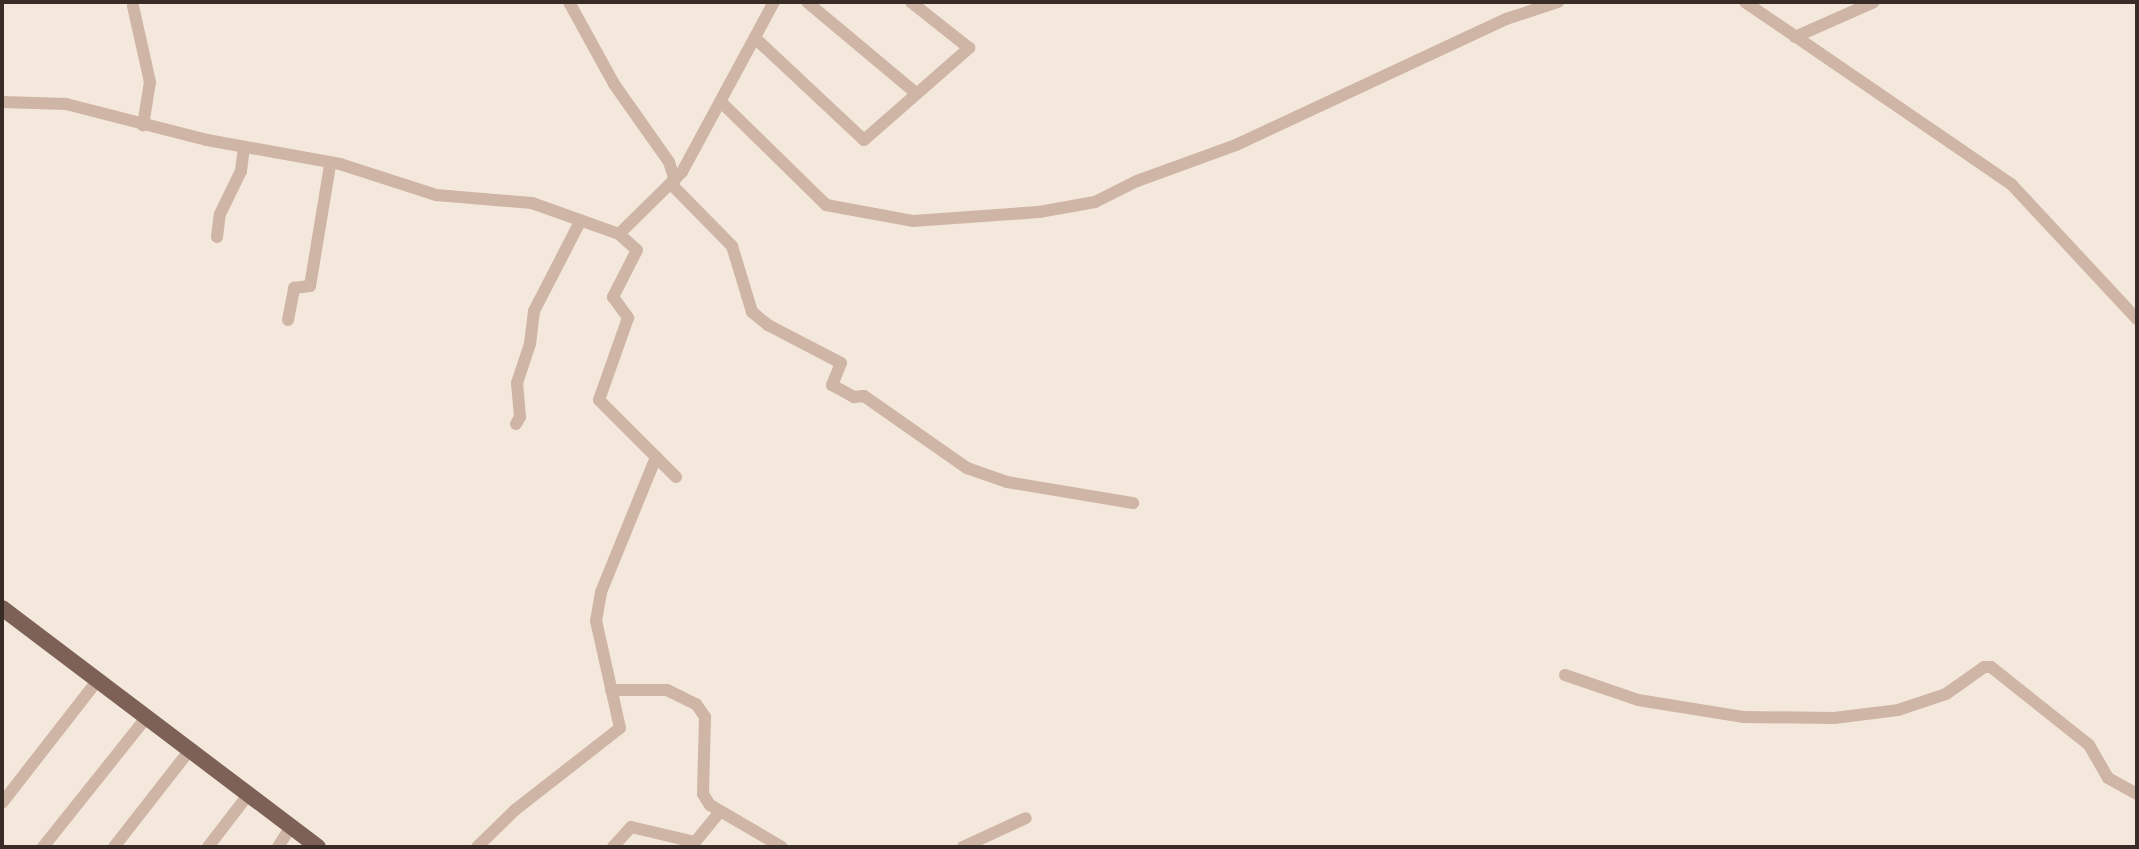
<!DOCTYPE html>
<style>
body{margin:0}
#map{position:relative;width:2139px;height:849px;overflow:hidden;background:#f4e7db;font-family:Figtree,sans-serif}
div>[style]{position:absolute}
.minor>*{height:12px;margin:-6px;padding:0 6px;transform-origin:6px;border-radius:6px;background:#ceb5a5}
.major>*{height:16px;margin:-8px;padding:0 8px;transform-origin:8px;border-radius:8px;background:#7d6157}
span{translate:-50% -50%;white-space:nowrap;text-align:center;line-height:1.15;-webkit-text-stroke:7px #fbf1e8;paint-order:stroke}
.frame{position:absolute;inset:0;border:4px solid #392c27;pointer-events:none}
</style>
<div id="map">
<div class="minor">
<div style="left:569px;top:2px;width:94px;rotate:61.2deg"></div>
<div style="left:614px;top:84px;width:95px;rotate:54.8deg"></div>
<div style="left:669px;top:162px;width:19px;rotate:72deg"></div>
<div style="left:807px;top:2px;width:142px;rotate:39.9deg"></div>
<div style="left:1745px;top:2px;width:324px;rotate:34.4deg"></div>
<div style="left:2012px;top:185px;width:183px;rotate:47deg"></div>
<div style="left:133px;top:6px;width:78px;rotate:77.4deg"></div>
<div style="left:150px;top:82px;width:44px;rotate:99.2deg"></div>
<div style="left:1795px;top:37px;width:86px;rotate:-23.9deg"></div>
<div style="left:755px;top:38px;width:149px;rotate:43.1deg"></div>
<div style="left:864px;top:140px;width:140px;rotate:-41.2deg"></div>
<div style="left:969px;top:48px;width:74px;rotate:-141.6deg"></div>
<div style="left:2px;top:102px;width:64px;rotate:1.8deg"></div>
<div style="left:66px;top:104px;width:146px;rotate:14.3deg"></div>
<div style="left:207px;top:140px;width:135px;rotate:10.2deg"></div>
<div style="left:340px;top:164px;width:101px;rotate:17.9deg"></div>
<div style="left:436px;top:195px;width:96px;rotate:4.8deg"></div>
<div style="left:532px;top:203px;width:92px;rotate:19.6deg"></div>
<div style="left:619px;top:234px;width:88px;rotate:-44.5deg"></div>
<div style="left:682px;top:172px;width:193px;rotate:-61.6deg"></div>
<div style="left:721px;top:102px;width:147px;rotate:44.4deg"></div>
<div style="left:826px;top:205px;width:88px;rotate:10.4deg"></div>
<div style="left:913px;top:221px;width:126px;rotate:-4.1deg"></div>
<div style="left:1039px;top:212px;width:57px;rotate:-10.1deg"></div>
<div style="left:1095px;top:202px;width:47px;rotate:-26.6deg"></div>
<div style="left:1137px;top:181px;width:105px;rotate:-20deg"></div>
<div style="left:1236px;top:145px;width:298px;rotate:-25deg"></div>
<div style="left:1506px;top:19px;width:55px;rotate:-18.1deg"></div>
<div style="left:671px;top:184px;width:87px;rotate:45.5deg"></div>
<div style="left:732px;top:246px;width:69px;rotate:73.1deg"></div>
<div style="left:752px;top:312px;width:21px;rotate:39deg"></div>
<div style="left:768px;top:325px;width:82px;rotate:27.5deg"></div>
<div style="left:841px;top:363px;width:24px;rotate:112deg"></div>
<div style="left:832px;top:385px;width:25px;rotate:29deg"></div>
<div style="left:854px;top:397px;width:10px;rotate:-6deg"></div>
<div style="left:864px;top:396px;width:126px;rotate:35deg"></div>
<div style="left:967px;top:468px;width:42px;rotate:19.3deg"></div>
<div style="left:1007px;top:482px;width:128px;rotate:9.5deg"></div>
<div style="left:619px;top:234px;width:24px;rotate:42deg"></div>
<div style="left:637px;top:250px;width:53px;rotate:117.1deg"></div>
<div style="left:613px;top:297px;width:26px;rotate:54deg"></div>
<div style="left:628px;top:318px;width:87px;rotate:109.5deg"></div>
<div style="left:599px;top:400px;width:109px;rotate:45deg"></div>
<div style="left:217px;top:237px;width:23px;rotate:-83deg"></div>
<div style="left:220px;top:214px;width:48px;rotate:-64deg"></div>
<div style="left:241px;top:171px;width:23px;rotate:-83deg"></div>
<div style="left:288px;top:320px;width:33px;rotate:-79deg"></div>
<div style="left:294px;top:288px;width:16px;rotate:-7deg"></div>
<div style="left:310px;top:286px;width:123px;rotate:-80.6deg"></div>
<div style="left:516px;top:424px;width:8px;rotate:-60deg"></div>
<div style="left:520px;top:417px;width:34px;rotate:-95deg"></div>
<div style="left:517px;top:383px;width:41px;rotate:-71.6deg"></div>
<div style="left:530px;top:344px;width:33px;rotate:-83deg"></div>
<div style="left:534px;top:311px;width:102px;rotate:-62.7deg"></div>
<div style="left:1565px;top:675px;width:77px;rotate:18.9deg"></div>
<div style="left:1638px;top:700px;width:106px;rotate:9.2deg"></div>
<div style="left:1743px;top:717px;width:91px;rotate:0.6deg"></div>
<div style="left:1834px;top:718px;width:64px;rotate:-7.1deg"></div>
<div style="left:1898px;top:710px;width:51px;rotate:-18.4deg"></div>
<div style="left:1946px;top:694px;width:47px;rotate:-35.4deg"></div>
<div style="left:1984px;top:667px;width:7px"></div>
<div style="left:1991px;top:667px;width:125px;rotate:38.5deg"></div>
<div style="left:2089px;top:745px;width:38px;rotate:60deg"></div>
<div style="left:2108px;top:778px;width:33px;rotate:29deg"></div>
<div style="left:611px;top:690px;width:56px"></div>
<div style="left:667px;top:690px;width:32px;rotate:26deg"></div>
<div style="left:696px;top:704px;width:16px;rotate:55deg"></div>
<div style="left:705px;top:717px;width:77px;rotate:91.5deg"></div>
<div style="left:703px;top:794px;width:13px;rotate:58deg"></div>
<div style="left:710px;top:805px;width:83px;rotate:30.3deg"></div>
<div style="left:2px;top:803px;width:155px;rotate:-52.1deg"></div>
<div style="left:43px;top:847px;width:165px;rotate:-51.4deg"></div>
<div style="left:114px;top:847px;width:122px;rotate:-52deg"></div>
<div style="left:208px;top:847px;width:66px;rotate:-52.4deg"></div>
<div style="left:278px;top:847px;width:26px;rotate:-58deg"></div>
<div style="left:477px;top:847px;width:53px;rotate:-44.2deg"></div>
<div style="left:515px;top:810px;width:133px;rotate:-38deg"></div>
<div style="left:620px;top:728px;width:110px;rotate:-102.6deg"></div>
<div style="left:596px;top:621px;width:29px;rotate:-80deg"></div>
<div style="left:601px;top:592px;width:146px;rotate:-67.8deg"></div>
<div style="left:613px;top:847px;width:27px;rotate:-48deg"></div>
<div style="left:631px;top:827px;width:66px;rotate:13.2deg"></div>
<div style="left:691px;top:847px;width:43px;rotate:-50.7deg"></div>
<div style="left:963px;top:847px;width:69px;rotate:-24.7deg"></div>
</div>
<div class="major">
<div style="left:2px;top:608px;width:396px;rotate:37.1deg"></div>
</div>
<div class="frame"></div>
</div>
